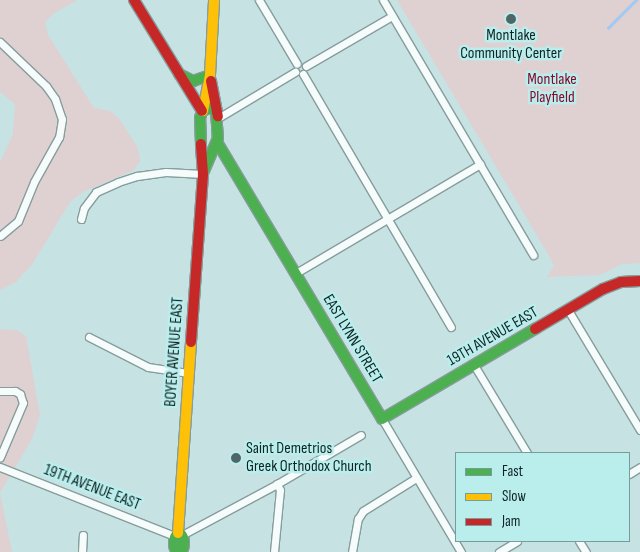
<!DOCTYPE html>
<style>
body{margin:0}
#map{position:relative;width:640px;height:552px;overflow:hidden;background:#c6e2e2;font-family:"Sofia Sans Condensed",sans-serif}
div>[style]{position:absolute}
.green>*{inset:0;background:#dfd0d2}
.stream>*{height:2.5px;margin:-1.25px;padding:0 1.25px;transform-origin:1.25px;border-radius:1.25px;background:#a1caf3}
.roads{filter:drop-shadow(1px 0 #869d9c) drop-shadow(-1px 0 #869d9c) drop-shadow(0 1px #869d9c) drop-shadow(0 -1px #869d9c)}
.street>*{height:7px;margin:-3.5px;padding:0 3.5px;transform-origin:3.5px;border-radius:3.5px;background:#f6fbfb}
.fast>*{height:10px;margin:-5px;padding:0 5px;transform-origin:5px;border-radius:5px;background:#4caf50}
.fast>.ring{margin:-5px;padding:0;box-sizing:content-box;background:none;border:10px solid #4caf50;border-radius:50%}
.slow>*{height:10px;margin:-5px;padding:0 5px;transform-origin:5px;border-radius:5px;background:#ffc107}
.jam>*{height:10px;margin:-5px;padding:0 5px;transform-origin:5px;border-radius:5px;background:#c62828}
.dots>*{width:14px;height:14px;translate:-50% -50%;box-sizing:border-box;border:2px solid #baeeed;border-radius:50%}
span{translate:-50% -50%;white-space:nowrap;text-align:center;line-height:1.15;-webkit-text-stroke:5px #baeeed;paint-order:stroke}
.poi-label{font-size:16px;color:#0e2323}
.left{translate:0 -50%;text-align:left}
.park-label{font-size:16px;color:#840a2c}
.street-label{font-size:16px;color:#0e2323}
.legend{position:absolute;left:455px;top:452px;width:175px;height:90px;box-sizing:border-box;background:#baeeed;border:1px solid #759d9c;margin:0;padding:6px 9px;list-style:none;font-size:15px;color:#0e2323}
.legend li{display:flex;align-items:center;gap:10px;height:25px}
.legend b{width:25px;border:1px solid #759d9c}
</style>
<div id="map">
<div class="green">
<div style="clip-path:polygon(0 0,77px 0,53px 14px,45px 22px,48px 35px,94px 108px,110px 111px,118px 117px,138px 148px,140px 161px,134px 170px,83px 192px,70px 202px,33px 263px,16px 282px,0 290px,0 162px,13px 134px,15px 104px,0 92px)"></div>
<div style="clip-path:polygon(397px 0,640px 0,640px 263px,622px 264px,600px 275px,547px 277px,554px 266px,548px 254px)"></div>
<div style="clip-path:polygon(0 329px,17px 330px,26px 336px,40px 415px,32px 439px,0 493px,12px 552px,0 552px)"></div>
</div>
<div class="stream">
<div style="left:608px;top:28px;width:40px;rotate:-45deg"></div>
</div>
<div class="roads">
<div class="street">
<div style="left:259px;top:0;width:74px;rotate:59.3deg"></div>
<div style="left:383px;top:0;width:296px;rotate:59.5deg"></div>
<div style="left:0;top:42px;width:64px;rotate:43.7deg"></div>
<div style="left:46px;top:86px;width:16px;rotate:55deg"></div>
<div style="left:55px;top:99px;width:21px;rotate:71deg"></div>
<div style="left:62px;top:119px;width:18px;rotate:99deg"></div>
<div style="left:59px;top:137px;width:51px;rotate:119.1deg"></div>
<div style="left:34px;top:182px;width:42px;rotate:112.3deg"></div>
<div style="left:18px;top:221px;width:23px;rotate:140deg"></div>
<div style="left:306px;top:66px;width:99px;rotate:-30.2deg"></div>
<div style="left:303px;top:74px;width:293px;rotate:59.7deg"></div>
<div style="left:218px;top:118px;width:90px;rotate:-30.9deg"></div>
<div style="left:81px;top:219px;width:11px;rotate:-75deg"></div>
<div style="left:84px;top:208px;width:20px;rotate:-53deg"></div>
<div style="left:96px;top:192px;width:24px;rotate:-24deg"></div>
<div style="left:118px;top:182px;width:20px;rotate:-18deg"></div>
<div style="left:137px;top:176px;width:29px;rotate:-8deg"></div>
<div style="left:166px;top:172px;width:37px;rotate:3deg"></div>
<div style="left:296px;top:273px;width:214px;rotate:-30.6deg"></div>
<div style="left:568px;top:310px;width:140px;rotate:59deg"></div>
<div style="left:89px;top:337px;width:66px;rotate:27deg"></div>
<div style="left:148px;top:367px;width:40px;rotate:8.5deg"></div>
<div style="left:474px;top:365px;width:103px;rotate:58.9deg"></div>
<div style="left:0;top:391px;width:15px"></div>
<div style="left:15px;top:391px;width:6px;rotate:31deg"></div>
<div style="left:20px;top:394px;width:9px;rotate:72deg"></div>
<div style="left:23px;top:403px;width:59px;rotate:113.1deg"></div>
<div style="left:382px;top:419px;width:155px;rotate:59.3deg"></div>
<div style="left:0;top:467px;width:187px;rotate:21.6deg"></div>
<div style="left:629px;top:474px;width:13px;rotate:-32deg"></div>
<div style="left:182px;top:535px;width:108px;rotate:-28.2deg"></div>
<div style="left:277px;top:484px;width:97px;rotate:-30.3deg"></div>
<div style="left:579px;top:541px;width:13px;rotate:58deg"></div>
<div style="left:82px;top:552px;width:17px;rotate:-87deg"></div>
<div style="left:274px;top:552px;width:62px;rotate:-84.5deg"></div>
<div style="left:280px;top:490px;width:7px;rotate:-117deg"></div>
<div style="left:352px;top:552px;width:34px;rotate:-80deg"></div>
<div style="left:358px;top:519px;width:9px;rotate:-58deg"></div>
<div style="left:363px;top:511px;width:62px;rotate:-31.9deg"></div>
<div style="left:499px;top:552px;width:21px;rotate:-31deg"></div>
</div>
<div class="fast">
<div style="left:179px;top:74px;width:16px;rotate:27deg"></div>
<div style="left:193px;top:81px;width:18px;rotate:-19deg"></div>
<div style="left:217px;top:142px;width:322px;rotate:59.2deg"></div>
<div style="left:382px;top:419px;width:178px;rotate:-30.5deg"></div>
<div style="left:201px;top:144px;width:26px;rotate:-92deg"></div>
<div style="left:200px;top:118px;width:7px;rotate:-74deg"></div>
<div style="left:202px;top:111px;width:8px;rotate:-23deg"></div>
<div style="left:209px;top:108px;width:8px;rotate:23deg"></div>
<div style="left:216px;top:111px;width:27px;rotate:86deg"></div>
<div style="left:218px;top:138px;width:39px;rotate:113deg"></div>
<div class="ring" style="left:174px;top:533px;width:-2px;height:-2px"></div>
</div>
<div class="slow">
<div style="left:203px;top:111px;width:37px;rotate:-79deg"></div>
<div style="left:210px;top:75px;width:75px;rotate:-86.9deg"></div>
<div style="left:178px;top:533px;width:191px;rotate:-86.1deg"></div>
</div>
<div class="jam">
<div style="left:134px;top:0;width:130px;rotate:58.5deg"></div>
<div style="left:211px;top:81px;width:36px;rotate:79deg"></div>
<div style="left:535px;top:329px;width:79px;rotate:-30.5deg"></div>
<div style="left:603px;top:289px;width:19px;rotate:-21deg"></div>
<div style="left:621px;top:282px;width:19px;rotate:-3deg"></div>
<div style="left:191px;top:342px;width:168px;rotate:-85.9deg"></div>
<div style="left:203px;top:174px;width:30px;rotate:-94deg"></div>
</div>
</div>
<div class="dots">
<div style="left:511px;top:19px;background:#4e6666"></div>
<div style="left:236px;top:458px;background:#4e6666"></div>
</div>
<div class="poi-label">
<span style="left:511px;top:45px">Montlake<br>Community Center</span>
<span class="left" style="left:246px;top:458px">Saint Demetrios<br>Greek Orthodox Church</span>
</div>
<div class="park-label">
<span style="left:552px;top:89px">Montlake<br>Playfield</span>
</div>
<div class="street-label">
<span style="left:493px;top:337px;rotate:-30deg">19TH AVENUE EAST</span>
<span style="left:352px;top:339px;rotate:59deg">EAST LYNN STREET</span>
<span style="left:175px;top:352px;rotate:-86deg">BOYER AVENUE EAST</span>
<span style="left:92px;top:488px;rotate:21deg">19TH AVENUE EAST</span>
</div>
<ul class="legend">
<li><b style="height:6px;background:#4caf50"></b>Fast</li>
<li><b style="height:6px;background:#ffc107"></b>Slow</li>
<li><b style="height:6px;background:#c62828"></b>Jam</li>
</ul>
</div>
